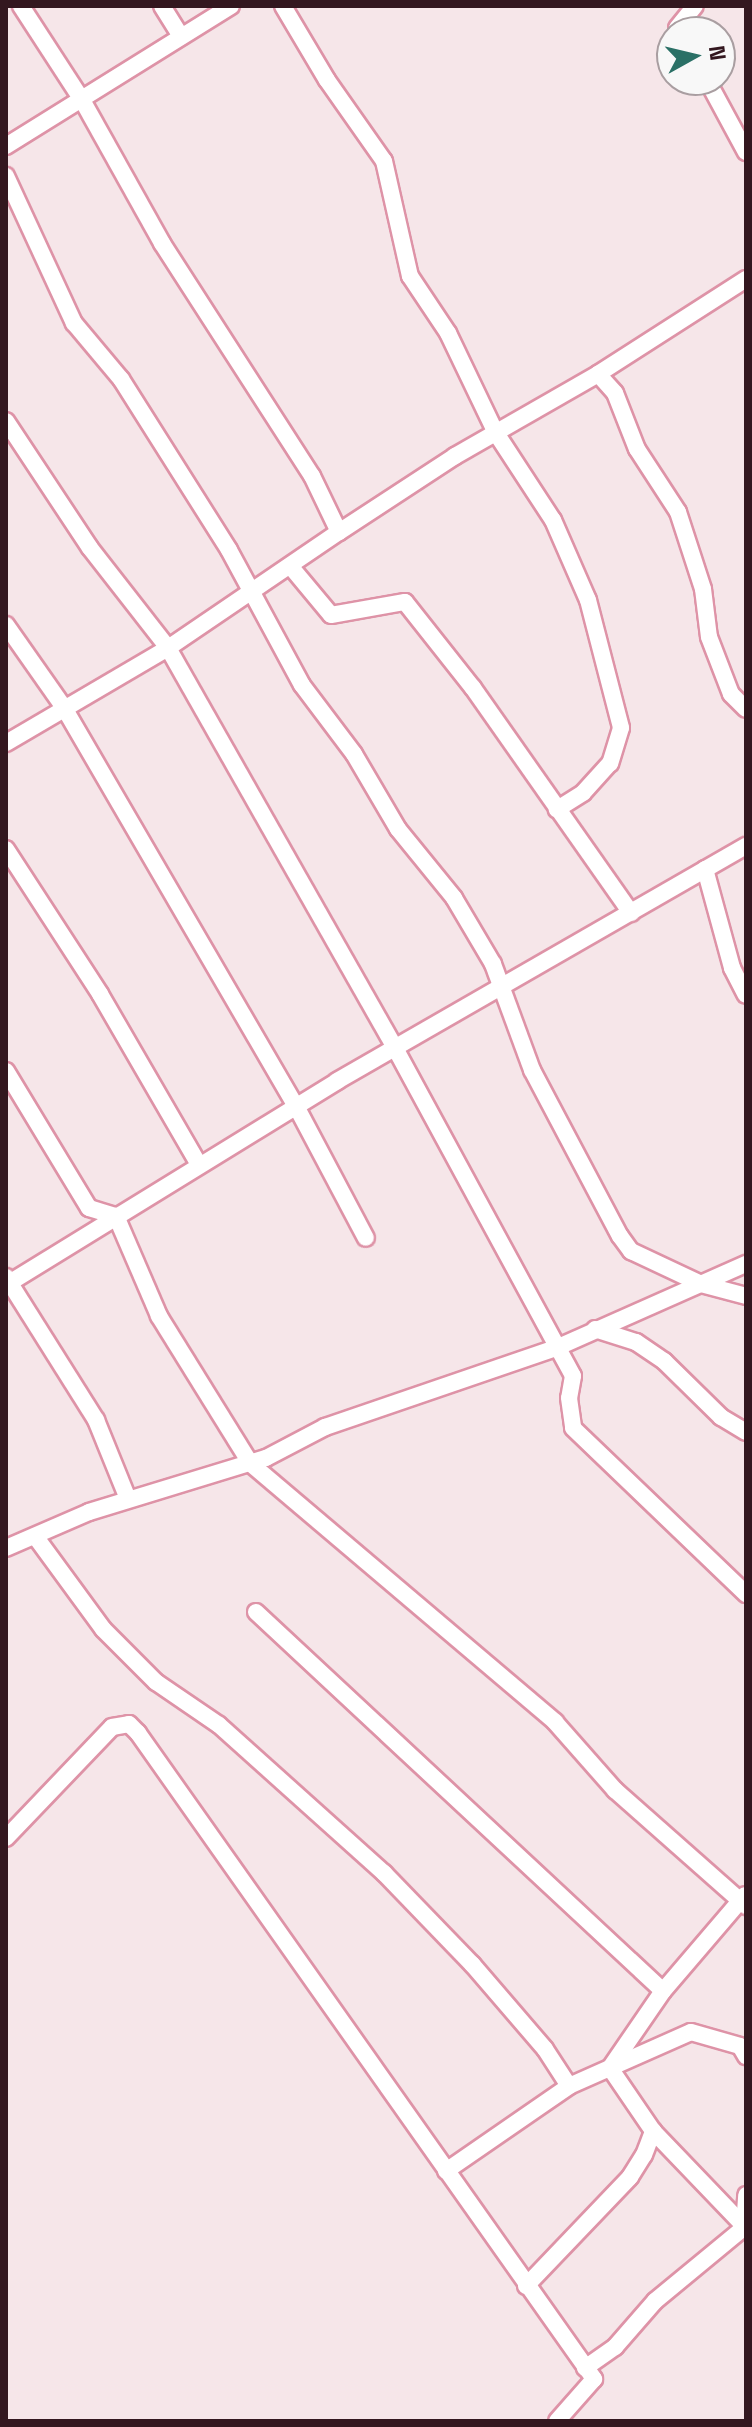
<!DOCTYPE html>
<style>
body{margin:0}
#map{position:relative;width:752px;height:2427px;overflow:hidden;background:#f6e6e9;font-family:"Space Grotesk",sans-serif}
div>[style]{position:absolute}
.roads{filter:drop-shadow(2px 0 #de93a7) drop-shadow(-2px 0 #de93a7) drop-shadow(0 2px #de93a7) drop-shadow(0 -2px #de93a7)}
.street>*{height:16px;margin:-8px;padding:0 8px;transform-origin:8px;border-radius:8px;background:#fff}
span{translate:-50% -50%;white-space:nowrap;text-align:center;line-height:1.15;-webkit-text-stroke:6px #f8f8f8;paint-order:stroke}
.frame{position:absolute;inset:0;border:8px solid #33171f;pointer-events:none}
.north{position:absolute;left:656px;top:16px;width:80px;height:80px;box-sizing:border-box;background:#f8f8f8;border:2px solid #a99ea1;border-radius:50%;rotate:82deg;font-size:22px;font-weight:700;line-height:32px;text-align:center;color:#33171f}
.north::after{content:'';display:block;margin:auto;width:28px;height:36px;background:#2a7066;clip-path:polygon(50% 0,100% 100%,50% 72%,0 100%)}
</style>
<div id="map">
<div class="roads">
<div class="street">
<div style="left:162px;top:6px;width:36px;rotate:58deg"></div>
<div style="left:283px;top:6px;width:86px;rotate:59.3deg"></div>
<div style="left:327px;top:80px;width:99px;rotate:54.9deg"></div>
<div style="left:384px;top:161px;width:118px;rotate:77.3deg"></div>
<div style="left:410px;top:276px;width:69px;rotate:56.3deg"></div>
<div style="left:448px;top:333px;width:111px;rotate:64.4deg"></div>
<div style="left:496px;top:433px;width:104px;rotate:56.8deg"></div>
<div style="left:553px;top:520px;width:87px;rotate:66.4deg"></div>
<div style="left:588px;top:600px;width:132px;rotate:75.5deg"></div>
<div style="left:621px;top:728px;width:37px;rotate:107deg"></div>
<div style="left:610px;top:763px;width:40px;rotate:132deg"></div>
<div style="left:583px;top:793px;width:31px;rotate:148deg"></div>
<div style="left:677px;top:28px;width:28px;rotate:-51deg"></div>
<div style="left:707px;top:80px;width:82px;rotate:61.6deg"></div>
<div style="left:6px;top:146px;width:265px;rotate:-31.9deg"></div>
<div style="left:6px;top:176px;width:162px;rotate:65.2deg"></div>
<div style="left:74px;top:323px;width:73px;rotate:50deg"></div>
<div style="left:121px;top:379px;width:202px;rotate:57.7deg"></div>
<div style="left:229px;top:550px;width:153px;rotate:61.6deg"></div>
<div style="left:302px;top:685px;width:86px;rotate:53deg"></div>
<div style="left:354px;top:754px;width:87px;rotate:59.6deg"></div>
<div style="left:398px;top:829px;width:89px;rotate:50.9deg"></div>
<div style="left:454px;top:898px;width:77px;rotate:59.4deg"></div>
<div style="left:493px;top:964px;width:113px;rotate:69.8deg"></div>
<div style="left:532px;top:1070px;width:188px;rotate:62.1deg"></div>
<div style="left:620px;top:1236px;width:19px;rotate:54deg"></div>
<div style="left:631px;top:1251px;width:77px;rotate:25.2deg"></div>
<div style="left:701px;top:1284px;width:47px;rotate:14.9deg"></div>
<div style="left:746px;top:279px;width:176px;rotate:147.3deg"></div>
<div style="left:598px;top:374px;width:25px;rotate:48deg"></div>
<div style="left:615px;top:393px;width:60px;rotate:68.6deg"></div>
<div style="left:637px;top:449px;width:75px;rotate:56.9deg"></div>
<div style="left:678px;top:512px;width:81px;rotate:72deg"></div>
<div style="left:703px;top:589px;width:48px;rotate:82.9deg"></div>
<div style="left:709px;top:637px;width:61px;rotate:68.9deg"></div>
<div style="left:731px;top:694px;width:21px;rotate:45deg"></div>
<div style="left:6px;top:421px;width:152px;rotate:56.5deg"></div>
<div style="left:90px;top:548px;width:127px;rotate:52deg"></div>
<div style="left:168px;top:648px;width:460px;rotate:60.4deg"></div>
<div style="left:395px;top:1048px;width:373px;rotate:61.5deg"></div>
<div style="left:573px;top:1376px;width:22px;rotate:100deg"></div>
<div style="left:569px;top:1398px;width:30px;rotate:82deg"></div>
<div style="left:573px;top:1428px;width:240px;rotate:43.8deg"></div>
<div style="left:339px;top:532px;width:139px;rotate:-33.2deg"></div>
<div style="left:455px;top:456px;width:165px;rotate:-29.8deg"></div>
<div style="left:291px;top:567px;width:62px;rotate:50.2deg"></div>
<div style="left:331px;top:615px;width:75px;rotate:-10deg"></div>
<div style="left:405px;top:602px;width:110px;rotate:51.7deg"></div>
<div style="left:473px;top:688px;width:275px;rotate:54.9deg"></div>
<div style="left:6px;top:625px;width:99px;rotate:54.9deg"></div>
<div style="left:63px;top:706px;width:463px;rotate:59.8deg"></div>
<div style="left:296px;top:1106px;width:149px;rotate:62.1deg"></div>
<div style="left:6px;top:743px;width:188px;rotate:-30.4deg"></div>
<div style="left:168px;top:648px;width:207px;rotate:-34.2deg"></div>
<div style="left:339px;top:532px;width:62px;rotate:-115.7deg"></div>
<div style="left:312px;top:476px;width:277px;rotate:-122.8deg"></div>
<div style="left:162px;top:243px;width:164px;rotate:-119.2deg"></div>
<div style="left:82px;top:100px;width:112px;rotate:-123deg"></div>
<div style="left:6px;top:849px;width:173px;rotate:57deg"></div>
<div style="left:100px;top:994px;width:198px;rotate:59.9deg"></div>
<div style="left:705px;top:869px;width:103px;rotate:74.7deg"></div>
<div style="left:732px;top:968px;width:30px;rotate:63deg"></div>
<div style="left:6px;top:1071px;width:160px;rotate:58.8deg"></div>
<div style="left:89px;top:1208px;width:28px;rotate:17deg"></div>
<div style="left:116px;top:1216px;width:109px;rotate:66.7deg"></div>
<div style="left:159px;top:1316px;width:173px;rotate:58.2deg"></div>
<div style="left:250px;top:1463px;width:400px;rotate:40.3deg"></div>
<div style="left:555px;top:1722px;width:91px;rotate:48.6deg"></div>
<div style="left:615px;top:1790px;width:175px;rotate:41.5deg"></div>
<div style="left:6px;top:1277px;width:169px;rotate:57.8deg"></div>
<div style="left:96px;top:1420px;width:85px;rotate:67.9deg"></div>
<div style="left:6px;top:1285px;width:389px;rotate:-31.6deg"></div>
<div style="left:337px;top:1081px;width:472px;rotate:-29.9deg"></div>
<div style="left:595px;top:1329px;width:43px;rotate:17.6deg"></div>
<div style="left:636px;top:1342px;width:34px;rotate:34deg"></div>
<div style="left:664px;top:1361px;width:80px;rotate:44.5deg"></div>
<div style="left:721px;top:1417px;width:29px;rotate:31deg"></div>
<div style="left:35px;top:1536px;width:115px;rotate:53.8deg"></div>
<div style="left:103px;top:1629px;width:75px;rotate:45deg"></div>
<div style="left:156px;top:1682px;width:76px;rotate:34.3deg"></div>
<div style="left:219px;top:1725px;width:222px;rotate:41.9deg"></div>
<div style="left:384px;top:1873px;width:127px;rotate:46deg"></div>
<div style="left:472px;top:1964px;width:112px;rotate:49.3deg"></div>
<div style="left:545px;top:2049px;width:44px;rotate:57deg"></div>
<div style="left:6px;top:1548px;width:90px;rotate:-23.4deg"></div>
<div style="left:89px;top:1512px;width:185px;rotate:-17deg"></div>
<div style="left:266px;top:1458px;width:67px;rotate:-27.7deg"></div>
<div style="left:325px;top:1427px;width:244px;rotate:-18.9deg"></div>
<div style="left:556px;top:1348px;width:208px;rotate:-23.9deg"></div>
<div style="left:256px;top:1612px;width:556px;rotate:42.96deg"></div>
<div style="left:6px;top:1838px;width:153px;rotate:-46.3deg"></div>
<div style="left:112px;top:1727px;width:17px;rotate:-10deg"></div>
<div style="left:129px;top:1724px;width:13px;rotate:45deg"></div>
<div style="left:138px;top:1733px;width:791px;rotate:54.78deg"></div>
<div style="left:594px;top:2379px;width:56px;rotate:131.4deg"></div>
<div style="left:653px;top:2131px;width:134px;rotate:46.2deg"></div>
<div style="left:446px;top:2171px;width:150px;rotate:-34.6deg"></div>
<div style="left:569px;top:2086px;width:133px;rotate:-23.9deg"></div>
<div style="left:691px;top:2032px;width:51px;rotate:15.9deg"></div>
<div style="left:740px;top:2046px;width:12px;rotate:59deg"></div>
<div style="left:744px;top:2227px;width:32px;rotate:-86deg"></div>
<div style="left:526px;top:2286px;width:151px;rotate:-46.3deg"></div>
<div style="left:630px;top:2177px;width:26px;rotate:-58deg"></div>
<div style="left:644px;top:2155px;width:26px;rotate:-69deg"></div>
<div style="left:653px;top:2131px;width:76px;rotate:-124.3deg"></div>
<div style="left:610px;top:2068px;width:93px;rotate:-55.5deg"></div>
<div style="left:663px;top:1991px;width:126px;rotate:-49.5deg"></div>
<div style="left:585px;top:2368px;width:37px;rotate:-35deg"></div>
<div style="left:615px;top:2347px;width:61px;rotate:-49deg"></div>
<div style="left:655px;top:2301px;width:118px;rotate:-39.5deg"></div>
</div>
</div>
<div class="frame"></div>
<div class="north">N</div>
</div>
